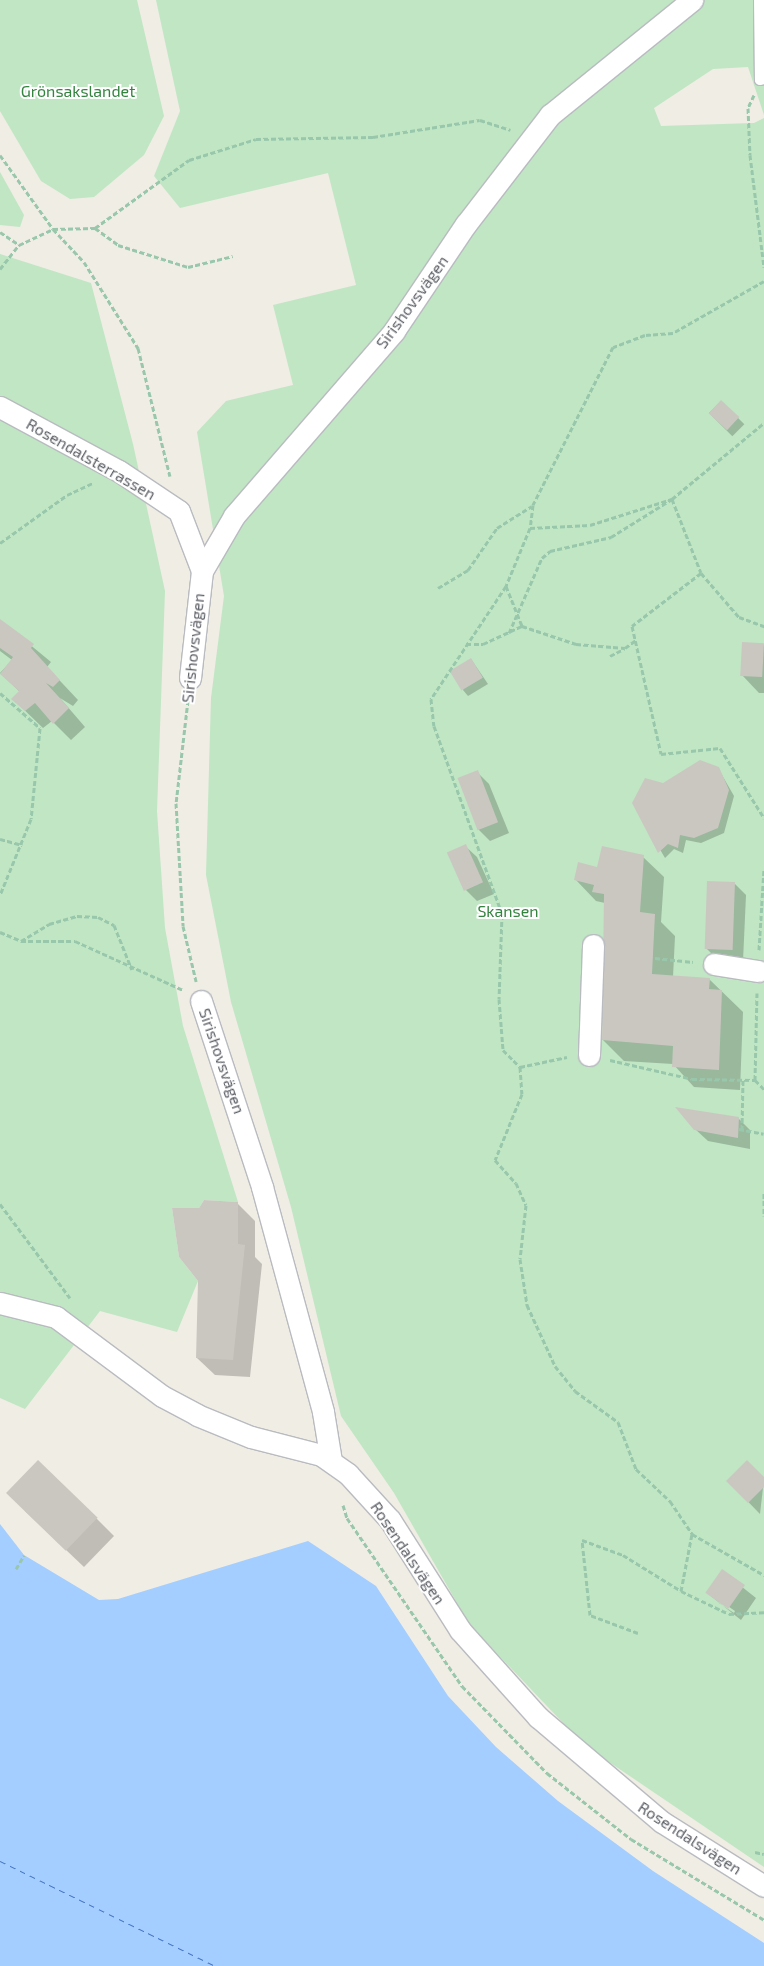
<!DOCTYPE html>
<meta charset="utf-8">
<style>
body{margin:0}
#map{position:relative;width:764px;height:1966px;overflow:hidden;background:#efede4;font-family:"Exo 2",sans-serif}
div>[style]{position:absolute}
.green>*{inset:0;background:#c0e6c4}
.water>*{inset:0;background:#a4ceff}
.shadow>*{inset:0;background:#0003;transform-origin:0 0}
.ferry>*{height:1px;margin-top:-0.5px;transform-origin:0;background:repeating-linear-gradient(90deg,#4575c4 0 6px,transparent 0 11px)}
.building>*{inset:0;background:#cac7c1;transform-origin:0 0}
.path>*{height:3px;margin-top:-1.5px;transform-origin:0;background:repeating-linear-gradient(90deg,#99c7ac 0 5px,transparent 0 7.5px)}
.roads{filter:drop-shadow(1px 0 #b9bbc0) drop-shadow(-1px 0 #b9bbc0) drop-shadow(0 1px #b9bbc0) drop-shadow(0 -1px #b9bbc0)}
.lane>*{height:10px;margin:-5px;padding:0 5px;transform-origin:5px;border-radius:5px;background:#fff}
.street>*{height:21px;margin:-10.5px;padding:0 10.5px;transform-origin:10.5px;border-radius:10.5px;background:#fff}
.path-bridge>*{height:3px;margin-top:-1.5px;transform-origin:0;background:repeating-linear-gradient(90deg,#99c7ac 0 5px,transparent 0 7.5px)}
span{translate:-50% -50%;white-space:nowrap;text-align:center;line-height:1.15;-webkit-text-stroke:4px #fff;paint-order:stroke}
.park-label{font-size:16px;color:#348440}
.street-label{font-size:16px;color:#5c5f65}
</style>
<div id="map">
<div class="green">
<div style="clip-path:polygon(0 0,137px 0,164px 116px,144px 155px,94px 197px,70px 199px,41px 181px,0 111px)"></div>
<div style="clip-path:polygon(156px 0,764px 0,764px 115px,748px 67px,713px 69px,654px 108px,661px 126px,754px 123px,764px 118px,764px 1867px,584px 1745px,469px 1624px,394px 1493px,341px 1416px,291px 1207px,231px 1002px,206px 875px,211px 698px,224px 596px,197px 432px,226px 401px,293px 385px,273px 305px,356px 285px,328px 173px,180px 208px,154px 176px,180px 111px)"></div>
<div style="clip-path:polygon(0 172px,24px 215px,20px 227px,0 225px)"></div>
<div style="clip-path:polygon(0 254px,91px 283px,133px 444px,165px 591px,157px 811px,165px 928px,183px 1026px,238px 1202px,204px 1200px,199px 1208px,172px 1208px,179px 1257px,198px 1281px,177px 1332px,100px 1311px,25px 1409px,0 1398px)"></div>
</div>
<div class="water">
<div style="clip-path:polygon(0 1524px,24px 1555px,99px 1600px,118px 1599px,308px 1541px,376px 1586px,448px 1696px,496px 1747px,558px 1801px,653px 1871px,764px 1943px,764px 1966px,0 1966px)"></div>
</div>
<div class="shadow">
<div style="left:721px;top:401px;width:33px;height:17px;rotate:45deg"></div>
<div style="clip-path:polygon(0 620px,51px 662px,47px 667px,78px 700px,73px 706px,60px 698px,85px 727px,71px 740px,52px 721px,43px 728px,13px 699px,20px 692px,0 673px,12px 660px,0 651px)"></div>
<div style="clip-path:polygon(764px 644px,764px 693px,759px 693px,742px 675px)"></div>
<div style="clip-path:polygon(471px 659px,488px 684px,468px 696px,463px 690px)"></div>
<div style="clip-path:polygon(718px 768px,734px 796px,724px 833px,701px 843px,686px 840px,683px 853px,674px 849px,665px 858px,633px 803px,663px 785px)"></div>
<div style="clip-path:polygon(477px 772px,489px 784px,509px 833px,490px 841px,478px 829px)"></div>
<div style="clip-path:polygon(465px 846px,477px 857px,494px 894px,477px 901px,465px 889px)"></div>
<div style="clip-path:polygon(643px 857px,664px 877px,661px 922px,675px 936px,673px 977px,709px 979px,743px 1012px,740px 1090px,694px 1087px,673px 1064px,624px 1061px,603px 1040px,605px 903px,596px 901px,576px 880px)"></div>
<div style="clip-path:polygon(734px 883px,746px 895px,743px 961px,718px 960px,706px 948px)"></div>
<div style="clip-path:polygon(738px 1118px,750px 1130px,750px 1149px,708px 1141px,695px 1129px)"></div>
<div style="clip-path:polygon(237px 1203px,255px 1221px,255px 1257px,262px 1264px,250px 1377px,215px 1375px,197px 1358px,200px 1210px)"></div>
<div style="clip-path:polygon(764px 1479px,760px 1514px,728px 1481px)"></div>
<div style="clip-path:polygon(25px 1511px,97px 1519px,114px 1536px,84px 1567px)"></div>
<div style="clip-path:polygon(evenodd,722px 1571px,756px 1598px,741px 1620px,707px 1593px,722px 1571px,719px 1600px,735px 1611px,734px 1613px,719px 1603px,719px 1600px)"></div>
</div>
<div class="ferry">
<div style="left:0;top:1861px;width:239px;rotate:26deg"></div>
</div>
<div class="building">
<div style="left:721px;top:400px;width:25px;height:18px;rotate:43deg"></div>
<div style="clip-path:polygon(0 619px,34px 644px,31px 648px,60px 680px,53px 687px,46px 683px,69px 708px,53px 724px,35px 703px,25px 711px,11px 699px,19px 691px,0 674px,13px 657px,0 648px)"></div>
<div style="left:742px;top:642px;width:22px;height:34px;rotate:3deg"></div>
<div style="left:471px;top:658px;width:23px;height:25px;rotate:59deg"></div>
<div style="clip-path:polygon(700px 760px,719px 767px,729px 790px,718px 828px,694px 838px,680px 835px,678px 848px,668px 844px,658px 853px,632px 803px,645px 778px,663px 783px)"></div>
<div style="left:478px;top:770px;width:56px;height:22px;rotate:69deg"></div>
<div style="left:466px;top:844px;width:42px;height:21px;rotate:66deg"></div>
<div style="clip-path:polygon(602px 846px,644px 855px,640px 912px,655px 914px,652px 974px,710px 978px,709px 989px,722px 990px,719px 1070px,672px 1067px,673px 1046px,602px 1040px,604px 894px,592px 892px,594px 885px,574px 880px,578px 862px,597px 867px)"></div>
<div style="left:707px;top:881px;width:28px;height:68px;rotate:2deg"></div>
<div style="clip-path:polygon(675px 1107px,739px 1117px,738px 1138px,694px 1130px)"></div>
<div style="clip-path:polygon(204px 1200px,238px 1202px,238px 1244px,245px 1245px,233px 1360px,196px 1358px,198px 1281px,179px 1257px,172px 1208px,199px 1208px)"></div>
<div style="left:38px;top:1460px;width:83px;height:46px;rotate:44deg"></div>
<div style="clip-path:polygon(747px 1460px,764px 1477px,764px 1487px,748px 1503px,726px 1481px)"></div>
<div style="left:722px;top:1569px;width:28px;height:29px;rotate:35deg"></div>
</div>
<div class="path">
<div style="left:754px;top:95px;width:14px;rotate:115deg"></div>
<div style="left:748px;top:108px;width:47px;rotate:87.6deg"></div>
<div style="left:750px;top:155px;width:113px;rotate:82.9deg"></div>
<div style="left:0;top:155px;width:91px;rotate:54.4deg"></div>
<div style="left:53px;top:229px;width:45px;rotate:46.8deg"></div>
<div style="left:84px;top:262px;width:102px;rotate:57.9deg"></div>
<div style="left:138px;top:348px;width:132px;rotate:76deg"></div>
<div style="left:95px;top:228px;width:29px;rotate:36deg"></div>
<div style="left:118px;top:245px;width:73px;rotate:17.4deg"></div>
<div style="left:188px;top:267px;width:46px;rotate:-13.7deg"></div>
<div style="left:0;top:232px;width:23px;rotate:34deg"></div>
<div style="left:0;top:269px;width:31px;rotate:-52deg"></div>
<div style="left:19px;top:245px;width:38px;rotate:-25deg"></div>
<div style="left:53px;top:229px;width:42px;rotate:-1.4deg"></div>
<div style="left:95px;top:228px;width:116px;rotate:-35.9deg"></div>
<div style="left:189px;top:160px;width:70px;rotate:-17.4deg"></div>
<div style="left:256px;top:139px;width:117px;rotate:-1deg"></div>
<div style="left:373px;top:137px;width:108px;rotate:-9deg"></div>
<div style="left:480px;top:120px;width:32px;rotate:18deg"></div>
<div style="left:764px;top:281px;width:105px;rotate:150.3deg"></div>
<div style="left:673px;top:333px;width:28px;rotate:176deg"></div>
<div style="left:645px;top:335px;width:34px;rotate:159deg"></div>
<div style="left:613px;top:347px;width:177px;rotate:116.9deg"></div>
<div style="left:533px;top:505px;width:23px;rotate:97deg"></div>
<div style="left:530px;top:528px;width:63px;rotate:112.5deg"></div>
<div style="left:506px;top:586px;width:136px;rotate:123.6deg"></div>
<div style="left:431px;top:699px;width:27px;rotate:84deg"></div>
<div style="left:434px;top:726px;width:200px;rotate:70.1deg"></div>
<div style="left:502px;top:914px;width:85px;rotate:92deg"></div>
<div style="left:499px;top:999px;width:51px;rotate:85.5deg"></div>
<div style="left:503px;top:1050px;width:24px;rotate:45deg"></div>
<div style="left:520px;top:1067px;width:27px;rotate:86deg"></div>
<div style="left:522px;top:1094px;width:71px;rotate:112.2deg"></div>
<div style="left:495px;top:1160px;width:31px;rotate:48deg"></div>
<div style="left:516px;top:1183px;width:24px;rotate:66deg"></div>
<div style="left:526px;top:1205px;width:54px;rotate:96.3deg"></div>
<div style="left:520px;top:1259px;width:47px;rotate:81.3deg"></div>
<div style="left:527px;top:1305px;width:67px;rotate:65.3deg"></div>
<div style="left:555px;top:1366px;width:32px;rotate:51deg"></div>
<div style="left:575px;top:1391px;width:53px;rotate:35.8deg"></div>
<div style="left:618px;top:1422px;width:50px;rotate:69deg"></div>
<div style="left:636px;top:1469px;width:47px;rotate:43.3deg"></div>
<div style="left:670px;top:1501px;width:40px;rotate:56deg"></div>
<div style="left:692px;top:1534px;width:83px;rotate:29.7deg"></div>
<div style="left:672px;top:499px;width:119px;rotate:-39.6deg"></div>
<div style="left:530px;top:528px;width:60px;rotate:-2.9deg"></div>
<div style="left:590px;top:525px;width:86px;rotate:-17.6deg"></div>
<div style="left:672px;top:499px;width:79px;rotate:68.6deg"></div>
<div style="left:701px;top:573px;width:87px;rotate:142.5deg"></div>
<div style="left:632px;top:626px;width:131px;rotate:77.2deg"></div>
<div style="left:661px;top:754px;width:59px;rotate:-5.8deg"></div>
<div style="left:720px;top:748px;width:83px;rotate:57.8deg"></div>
<div style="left:0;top:543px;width:82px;rotate:-35.6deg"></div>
<div style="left:67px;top:495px;width:29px;rotate:-25deg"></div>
<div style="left:701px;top:573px;width:58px;rotate:49.2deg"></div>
<div style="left:739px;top:617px;width:27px;rotate:20deg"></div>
<div style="left:506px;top:586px;width:43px;rotate:68.2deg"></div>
<div style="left:438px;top:588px;width:35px;rotate:-31deg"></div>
<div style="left:468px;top:570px;width:51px;rotate:-55.4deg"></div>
<div style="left:497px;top:528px;width:41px;rotate:-32.2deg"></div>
<div style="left:466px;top:644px;width:17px"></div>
<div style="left:483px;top:644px;width:43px;rotate:-24.8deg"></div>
<div style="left:522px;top:626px;width:57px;rotate:18.4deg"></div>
<div style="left:576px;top:644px;width:49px;rotate:4.7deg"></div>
<div style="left:625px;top:648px;width:14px;rotate:-36deg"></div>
<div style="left:610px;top:656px;width:16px;rotate:-27deg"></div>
<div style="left:0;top:693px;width:53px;rotate:41.2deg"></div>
<div style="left:40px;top:728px;width:91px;rotate:95.6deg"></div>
<div style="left:31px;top:819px;width:82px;rotate:112.2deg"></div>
<div style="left:188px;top:700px;width:104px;rotate:96.6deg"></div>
<div style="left:176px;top:803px;width:123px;rotate:86.7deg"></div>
<div style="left:183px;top:926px;width:57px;rotate:76.7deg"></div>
<div style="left:0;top:839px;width:23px;rotate:15deg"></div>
<div style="left:0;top:932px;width:23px;rotate:23deg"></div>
<div style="left:21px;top:941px;width:54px"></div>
<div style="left:75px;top:941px;width:119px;rotate:24.4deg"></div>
<div style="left:21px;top:941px;width:33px;rotate:-31deg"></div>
<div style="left:49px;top:924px;width:29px;rotate:-16deg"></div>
<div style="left:77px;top:916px;width:21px;rotate:3deg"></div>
<div style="left:98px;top:917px;width:18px;rotate:27deg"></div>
<div style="left:114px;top:925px;width:48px;rotate:68.2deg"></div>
<div style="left:759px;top:950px;width:82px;rotate:-86.5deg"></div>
<div style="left:655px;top:958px;width:38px;rotate:6deg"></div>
<div style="left:610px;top:1060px;width:84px;rotate:13deg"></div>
<div style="left:692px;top:1079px;width:63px;rotate:0.9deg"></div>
<div style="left:755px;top:1080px;width:87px;rotate:-88.7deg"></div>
<div style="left:520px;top:1067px;width:48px;rotate:-12deg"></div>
<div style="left:755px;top:1080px;width:13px;rotate:45deg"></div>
<div style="left:739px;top:1129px;width:25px;rotate:11deg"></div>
<div style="left:742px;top:1130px;width:50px;rotate:-88.9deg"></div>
<div style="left:764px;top:1193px;width:23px;rotate:90deg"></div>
<div style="left:0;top:1204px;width:117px;rotate:53.3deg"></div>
<div style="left:343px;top:1505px;width:14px;rotate:73deg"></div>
<div style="left:347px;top:1518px;width:204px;rotate:55.6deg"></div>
<div style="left:462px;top:1686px;width:122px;rotate:45.7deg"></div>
<div style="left:547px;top:1773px;width:107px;rotate:38.2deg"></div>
<div style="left:631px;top:1839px;width:156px;rotate:31.3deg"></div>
<div style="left:16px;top:1569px;width:16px;rotate:-60deg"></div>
<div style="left:681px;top:1591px;width:53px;rotate:25.6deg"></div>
<div style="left:729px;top:1614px;width:35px;rotate:-3deg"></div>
<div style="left:638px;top:1633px;width:51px;rotate:-159.4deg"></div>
<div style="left:590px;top:1615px;width:75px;rotate:-96.1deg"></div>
<div style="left:582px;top:1540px;width:44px;rotate:20.1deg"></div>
<div style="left:623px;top:1555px;width:68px;rotate:31.8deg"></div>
<div style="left:681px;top:1591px;width:58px;rotate:-79.1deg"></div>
<div style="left:755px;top:1852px;width:9px;rotate:13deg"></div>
</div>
<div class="roads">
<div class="lane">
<div style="left:759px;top:0;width:80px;rotate:89.3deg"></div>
<div style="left:760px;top:80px;width:4px;rotate:-14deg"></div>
</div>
<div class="street">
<div style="left:0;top:407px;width:135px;rotate:28.3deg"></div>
<div style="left:119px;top:471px;width:72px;rotate:33.7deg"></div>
<div style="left:179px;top:511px;width:64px;rotate:69deg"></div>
<div style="left:190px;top:678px;width:108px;rotate:-83.6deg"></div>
<div style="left:202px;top:571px;width:64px;rotate:-59.8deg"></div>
<div style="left:234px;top:516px;width:245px;rotate:-49.1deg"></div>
<div style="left:394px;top:331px;width:129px;rotate:-56.1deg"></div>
<div style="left:466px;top:224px;width:138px;rotate:-52.4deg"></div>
<div style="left:550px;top:115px;width:183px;rotate:-39deg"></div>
<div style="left:714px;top:964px;width:45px;rotate:9deg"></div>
<div style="left:201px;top:1001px;width:196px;rotate:71.8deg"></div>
<div style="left:262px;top:1187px;width:233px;rotate:74.8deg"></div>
<div style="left:323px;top:1412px;width:50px;rotate:80.7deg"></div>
<div style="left:589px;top:1055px;width:110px;rotate:-87.9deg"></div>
<div style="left:0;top:1303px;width:58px;rotate:14deg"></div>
<div style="left:56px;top:1317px;width:132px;rotate:36.7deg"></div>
<div style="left:162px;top:1396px;width:40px;rotate:28deg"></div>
<div style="left:197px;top:1415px;width:58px;rotate:22.2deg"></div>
<div style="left:251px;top:1437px;width:72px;rotate:14.4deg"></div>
<div style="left:321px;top:1455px;width:33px;rotate:35deg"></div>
<div style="left:348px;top:1474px;width:62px;rotate:47.6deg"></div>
<div style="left:390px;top:1520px;width:130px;rotate:57.5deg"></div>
<div style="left:460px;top:1630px;width:117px;rotate:48.1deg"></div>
<div style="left:538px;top:1717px;width:162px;rotate:40.3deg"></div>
<div style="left:662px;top:1822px;width:120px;rotate:32.1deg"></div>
</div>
</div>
<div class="path-bridge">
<div style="left:509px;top:633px;width:82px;rotate:-66.3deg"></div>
<div style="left:542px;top:558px;width:11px;rotate:-41deg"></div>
<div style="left:550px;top:551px;width:63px;rotate:-12.9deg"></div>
<div style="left:611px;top:537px;width:72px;rotate:-31.9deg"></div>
</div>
<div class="park-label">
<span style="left:78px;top:91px">Grönsakslandet</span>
<span style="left:508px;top:911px">Skansen</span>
</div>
<div class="street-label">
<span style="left:412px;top:302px;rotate:-54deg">Sirishovsvägen</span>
<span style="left:91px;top:459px;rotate:30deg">Rosendalsterrassen</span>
<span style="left:193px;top:648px;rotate:-84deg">Sirishovsvägen</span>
<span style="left:222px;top:1061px;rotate:71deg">Sirishovsvägen</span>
<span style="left:408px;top:1553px;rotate:56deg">Rosendalsvägen</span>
<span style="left:690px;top:1838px;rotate:33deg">Rosendalsvägen</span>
</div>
</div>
